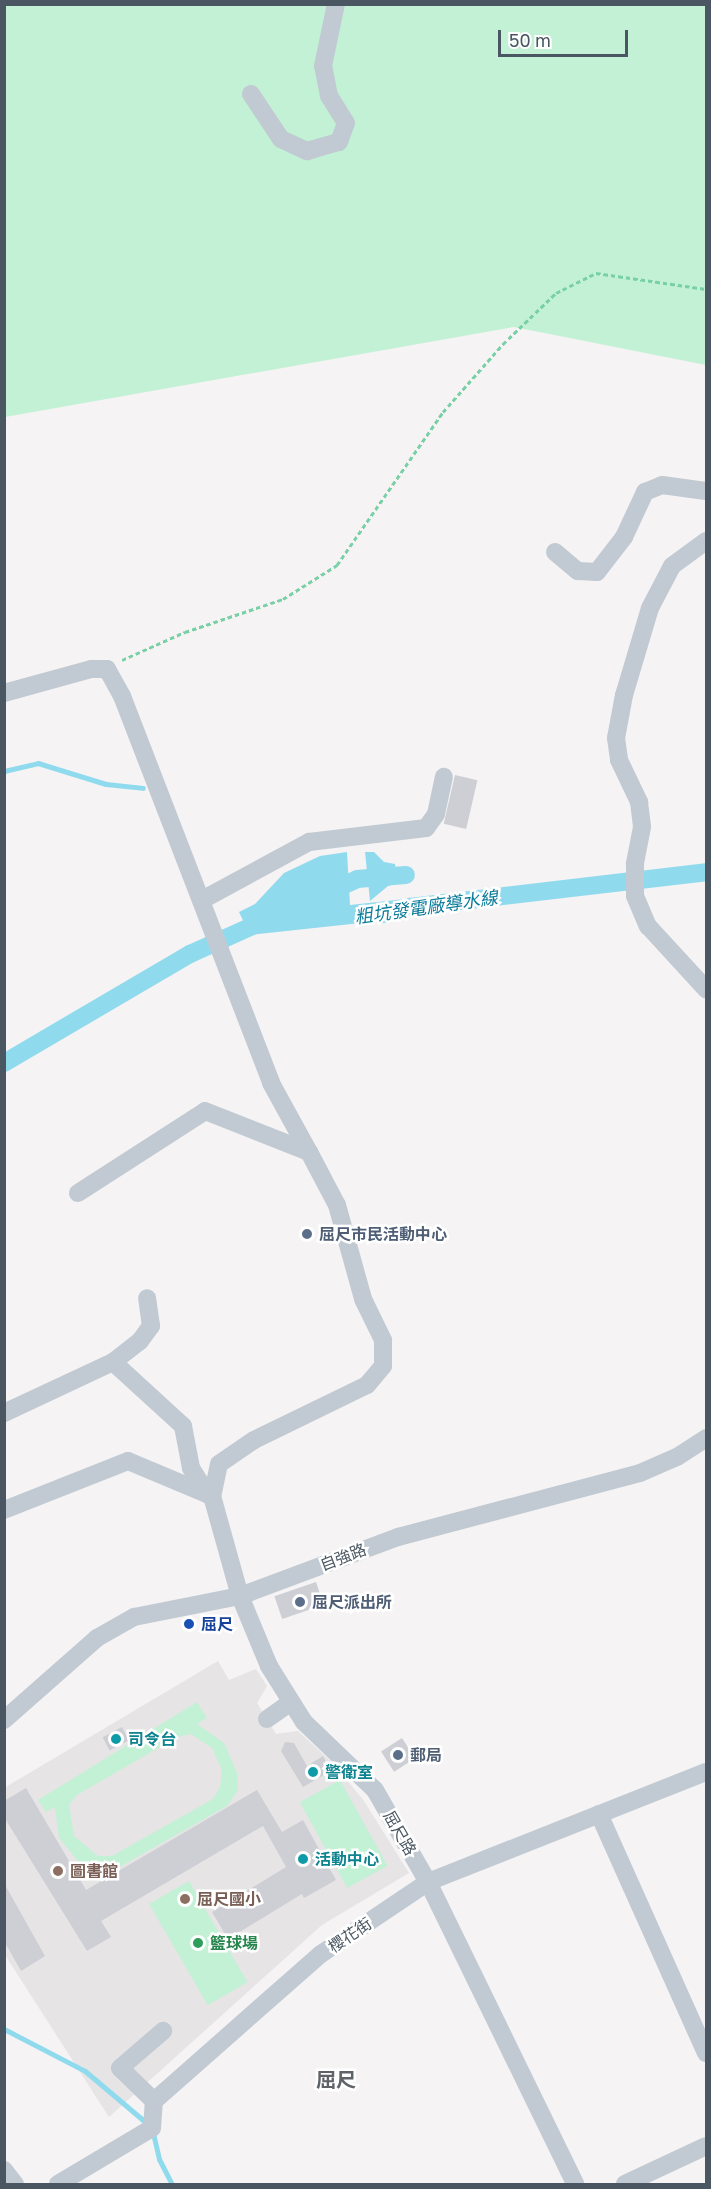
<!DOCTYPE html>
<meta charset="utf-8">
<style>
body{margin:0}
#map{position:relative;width:711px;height:2189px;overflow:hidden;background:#f5f3f3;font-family:"Golos Text","Noto Sans TC",sans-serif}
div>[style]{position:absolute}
.education>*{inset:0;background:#e6e4e5}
.green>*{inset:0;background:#c3f1d5;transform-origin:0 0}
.water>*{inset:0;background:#90daee}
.stream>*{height:5px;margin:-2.5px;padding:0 2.5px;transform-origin:2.5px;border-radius:2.5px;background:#90daee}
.canal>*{height:18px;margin:-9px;padding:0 9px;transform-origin:9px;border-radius:9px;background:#90daee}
.building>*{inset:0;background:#cdcfd5;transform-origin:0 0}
.path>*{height:3px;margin-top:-1.5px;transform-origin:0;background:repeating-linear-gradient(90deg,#7ad0a6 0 4.5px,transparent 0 7.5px)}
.minor>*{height:18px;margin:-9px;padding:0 9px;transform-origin:9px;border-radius:9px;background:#c1cad2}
.dots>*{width:16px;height:16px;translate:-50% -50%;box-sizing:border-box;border:3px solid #fff;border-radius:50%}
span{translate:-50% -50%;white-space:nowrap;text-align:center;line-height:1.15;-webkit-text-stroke:5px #fff;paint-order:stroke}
.service-label{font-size:16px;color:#4e5e75;font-weight:700}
.left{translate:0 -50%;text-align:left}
.street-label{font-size:16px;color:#4a5661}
.transit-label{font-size:16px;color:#164399;font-weight:700}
.culture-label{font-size:16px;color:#0d838f;font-weight:700}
.education-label{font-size:16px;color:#785e54;font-weight:700}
.leisure-label{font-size:16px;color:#27864d;font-weight:700}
.water-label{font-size:18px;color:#0c7c9b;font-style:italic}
.quarter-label{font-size:20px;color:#5f6368;font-weight:700}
.frame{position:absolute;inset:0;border:6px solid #4a5661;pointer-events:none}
.scale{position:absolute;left:498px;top:30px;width:130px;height:27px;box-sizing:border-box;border:3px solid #4a5661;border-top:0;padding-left:8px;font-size:18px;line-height:21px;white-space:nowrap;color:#4a5661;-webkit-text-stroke:4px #fff;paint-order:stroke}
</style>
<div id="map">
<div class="education">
<div style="clip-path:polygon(218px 1661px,229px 1680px,256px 1669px,267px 1686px,257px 1703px,276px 1734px,298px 1731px,333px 1763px,364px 1801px,409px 1873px,322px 1925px,109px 2117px,5px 1955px,4px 1788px)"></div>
</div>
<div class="green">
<div style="clip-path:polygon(4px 5px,706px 5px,706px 365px,514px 327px,5px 417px)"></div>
<div style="clip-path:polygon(evenodd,197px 1702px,207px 1718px,197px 1724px,224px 1743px,237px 1773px,238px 1790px,227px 1806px,109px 1873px,96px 1873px,82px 1866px,59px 1838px,55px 1807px,46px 1812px,38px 1800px,197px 1702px,191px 1734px,212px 1748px,222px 1770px,220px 1787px,213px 1799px,112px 1856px,98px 1856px,74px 1836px,69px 1805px,77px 1795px,177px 1737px,191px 1734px)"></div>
<div style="left:340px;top:1780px;width:98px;height:46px;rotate:61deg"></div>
<div style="left:189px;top:1881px;width:117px;height:46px;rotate:60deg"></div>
</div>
<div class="water">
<div style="clip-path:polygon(347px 852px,350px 905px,405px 899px,407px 918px,250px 935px,239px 912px,255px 904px,284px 873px,320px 856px)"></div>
<div style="clip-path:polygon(365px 852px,374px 852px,384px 862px,395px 864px,398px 883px,388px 886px,370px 901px)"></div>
</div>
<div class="stream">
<div style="left:4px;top:771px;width:35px;rotate:-13deg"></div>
<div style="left:38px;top:763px;width:71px;rotate:17.2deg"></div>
<div style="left:106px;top:784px;width:37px;rotate:6deg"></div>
<div style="left:4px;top:2029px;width:91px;rotate:27.4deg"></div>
<div style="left:85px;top:2071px;width:84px;rotate:40.2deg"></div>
<div style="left:153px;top:2133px;width:27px;rotate:77deg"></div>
<div style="left:159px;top:2159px;width:28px;rotate:63deg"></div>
</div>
<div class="canal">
<div style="left:326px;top:893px;width:34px;rotate:-24deg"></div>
<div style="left:357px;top:879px;width:49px;rotate:-4.7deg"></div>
<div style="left:383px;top:914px;width:28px;rotate:-15deg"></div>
<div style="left:410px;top:907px;width:298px;rotate:-6.7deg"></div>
<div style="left:4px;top:1063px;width:216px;rotate:-30.4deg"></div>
<div style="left:190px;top:954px;width:85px;rotate:-24.2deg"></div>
</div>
<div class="building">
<div style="left:455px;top:775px;width:23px;height:50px;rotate:13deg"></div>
<div style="left:316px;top:1582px;width:24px;height:44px;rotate:71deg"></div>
<div style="left:122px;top:1727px;width:15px;height:22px;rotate:62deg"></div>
<div style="left:402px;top:1738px;width:24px;height:25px;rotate:57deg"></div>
<div style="clip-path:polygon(285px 1742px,294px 1743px,307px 1766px,323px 1756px,331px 1771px,303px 1787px,281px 1751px)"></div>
<div style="clip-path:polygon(26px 1788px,86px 1890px,257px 1790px,282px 1832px,303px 1820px,336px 1880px,304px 1898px,302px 1894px,228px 1939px,212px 1912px,286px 1867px,263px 1826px,101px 1921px,111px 1937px,87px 1951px,4px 1817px,4px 1801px)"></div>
<div style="clip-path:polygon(4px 1883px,45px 1956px,21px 1971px,4px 1941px)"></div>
</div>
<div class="path">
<div style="left:122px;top:660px;width:69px;rotate:-24deg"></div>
<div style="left:185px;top:632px;width:103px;rotate:-18.6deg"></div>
<div style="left:283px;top:599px;width:64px;rotate:-32.2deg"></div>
<div style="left:337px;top:565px;width:186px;rotate:-55.3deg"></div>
<div style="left:443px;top:412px;width:91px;rotate:-48.6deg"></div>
<div style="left:503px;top:344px;width:74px;rotate:-43.9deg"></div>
<div style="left:556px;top:293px;width:45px;rotate:-26.6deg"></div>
<div style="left:596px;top:273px;width:111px;rotate:8.3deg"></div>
</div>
<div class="minor">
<div style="left:251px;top:94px;width:54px;rotate:56.3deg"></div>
<div style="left:281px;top:139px;width:29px;rotate:25deg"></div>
<div style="left:307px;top:151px;width:33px;rotate:-16deg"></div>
<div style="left:339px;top:142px;width:20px;rotate:-70deg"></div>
<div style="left:346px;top:123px;width:32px;rotate:-122deg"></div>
<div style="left:329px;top:96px;width:31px;rotate:-101deg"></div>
<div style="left:323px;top:66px;width:63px;rotate:-78.2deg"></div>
<div style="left:706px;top:541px;width:42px;rotate:143.7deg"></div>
<div style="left:672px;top:566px;width:47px;rotate:117.6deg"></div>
<div style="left:650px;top:608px;width:91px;rotate:106.6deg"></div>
<div style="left:624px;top:695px;width:44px;rotate:100.5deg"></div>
<div style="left:616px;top:738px;width:22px;rotate:82deg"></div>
<div style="left:619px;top:760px;width:47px;rotate:64.5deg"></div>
<div style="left:639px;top:802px;width:25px;rotate:83deg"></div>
<div style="left:642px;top:827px;width:38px;rotate:101deg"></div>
<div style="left:635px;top:864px;width:32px;rotate:90deg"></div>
<div style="left:635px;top:896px;width:33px;rotate:67deg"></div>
<div style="left:648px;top:926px;width:86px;rotate:47.4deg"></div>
<div style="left:555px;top:552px;width:30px;rotate:40deg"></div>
<div style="left:578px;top:571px;width:19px;rotate:3deg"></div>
<div style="left:597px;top:572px;width:44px;rotate:-52.4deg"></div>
<div style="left:624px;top:537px;width:50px;rotate:-65deg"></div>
<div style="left:645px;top:492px;width:18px;rotate:-22deg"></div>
<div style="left:662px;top:485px;width:44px;rotate:7.8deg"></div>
<div style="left:4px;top:693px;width:90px;rotate:-15.4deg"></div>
<div style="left:91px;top:669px;width:16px"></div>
<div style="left:107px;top:669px;width:31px;rotate:61deg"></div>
<div style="left:122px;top:696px;width:415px;rotate:68.9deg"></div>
<div style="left:271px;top:1083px;width:79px;rotate:61.2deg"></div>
<div style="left:202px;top:900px;width:122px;rotate:-28.5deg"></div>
<div style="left:309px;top:842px;width:118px;rotate:-6.8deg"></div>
<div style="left:426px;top:828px;width:17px;rotate:-54deg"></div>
<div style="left:436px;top:814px;width:38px;rotate:-78deg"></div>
<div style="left:78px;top:1193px;width:151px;rotate:-32.8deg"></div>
<div style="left:205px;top:1111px;width:112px;rotate:21.5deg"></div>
<div style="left:309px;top:1152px;width:60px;rotate:62.2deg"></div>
<div style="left:337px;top:1205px;width:98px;rotate:74.5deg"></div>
<div style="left:363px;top:1299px;width:46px;rotate:64deg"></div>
<div style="left:383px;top:1340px;width:26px;rotate:90deg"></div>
<div style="left:383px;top:1366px;width:25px;rotate:130deg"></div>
<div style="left:367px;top:1385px;width:126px;rotate:154deg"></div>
<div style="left:254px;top:1440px;width:42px;rotate:145.6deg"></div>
<div style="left:219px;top:1464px;width:33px;rotate:102deg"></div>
<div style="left:212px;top:1496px;width:104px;rotate:74.4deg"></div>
<div style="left:240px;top:1596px;width:76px;rotate:67.5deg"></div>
<div style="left:269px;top:1666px;width:66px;rotate:58deg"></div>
<div style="left:304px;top:1722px;width:98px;rotate:43.8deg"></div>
<div style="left:375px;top:1790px;width:106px;rotate:60.1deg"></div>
<div style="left:428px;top:1882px;width:336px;rotate:64deg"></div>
<div style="left:113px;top:1362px;width:34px;rotate:-38deg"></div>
<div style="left:140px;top:1341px;width:19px;rotate:-54deg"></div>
<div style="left:151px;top:1326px;width:28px;rotate:-98deg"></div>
<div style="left:4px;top:1413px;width:120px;rotate:-25.1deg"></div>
<div style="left:113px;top:1362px;width:95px;rotate:42.4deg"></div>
<div style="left:183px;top:1426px;width:43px;rotate:79.2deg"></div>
<div style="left:191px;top:1468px;width:31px;rotate:58deg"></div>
<div style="left:4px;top:1510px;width:133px;rotate:-21.6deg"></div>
<div style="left:128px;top:1461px;width:86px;rotate:22.7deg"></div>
<div style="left:267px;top:1719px;width:28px;rotate:-35deg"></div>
<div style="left:4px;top:1720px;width:124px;rotate:-41.4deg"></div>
<div style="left:97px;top:1638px;width:43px;rotate:-29.6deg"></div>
<div style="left:134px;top:1617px;width:108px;rotate:-11.2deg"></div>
<div style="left:240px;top:1596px;width:169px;rotate:-20.5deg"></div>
<div style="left:398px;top:1537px;width:250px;rotate:-14.8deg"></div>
<div style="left:640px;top:1473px;width:40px;rotate:-23.4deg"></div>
<div style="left:677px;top:1457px;width:35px;rotate:-33deg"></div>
<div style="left:599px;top:1814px;width:262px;rotate:65.9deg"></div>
<div style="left:154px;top:2101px;width:47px;rotate:-135.9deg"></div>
<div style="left:120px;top:2068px;width:57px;rotate:-40.7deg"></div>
<div style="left:4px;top:2170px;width:18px;rotate:52deg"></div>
<div style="left:58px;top:2184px;width:109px;rotate:-30.8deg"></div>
<div style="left:152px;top:2128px;width:27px;rotate:-86deg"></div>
<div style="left:154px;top:2101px;width:222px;rotate:-41.4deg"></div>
<div style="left:321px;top:1954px;width:129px;rotate:-33.9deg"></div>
<div style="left:428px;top:1882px;width:299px;rotate:-21.6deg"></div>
<div style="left:625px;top:2184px;width:89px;rotate:-25.1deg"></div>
</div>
<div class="dots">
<div style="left:307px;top:1234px;background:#5c6f8a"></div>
<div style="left:300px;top:1602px;background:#5c6f8a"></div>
<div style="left:189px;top:1624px;background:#1a4fb4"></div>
<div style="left:116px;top:1739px;background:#0f9aa8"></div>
<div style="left:398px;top:1755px;background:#5c6f8a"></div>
<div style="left:313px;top:1772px;background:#0f9aa8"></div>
<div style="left:303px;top:1859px;background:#0f9aa8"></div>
<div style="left:58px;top:1871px;background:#8d6e63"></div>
<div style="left:185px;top:1899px;background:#8d6e63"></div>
<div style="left:198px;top:1943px;background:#2e9e5b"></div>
</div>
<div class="service-label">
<span class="left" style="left:319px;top:1234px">屈尺市民活動中心</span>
<span class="left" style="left:312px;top:1602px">屈尺派出所</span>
<span class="left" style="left:410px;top:1755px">郵局</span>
</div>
<div class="street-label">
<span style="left:343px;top:1557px;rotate:-21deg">自強路</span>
<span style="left:400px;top:1833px;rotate:60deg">屈尺路</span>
<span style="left:350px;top:1935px;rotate:-34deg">櫻花街</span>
</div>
<div class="transit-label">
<span class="left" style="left:201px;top:1624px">屈尺</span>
</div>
<div class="culture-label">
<span class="left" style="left:128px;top:1739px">司令台</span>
<span class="left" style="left:325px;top:1772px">警衛室</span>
<span class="left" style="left:315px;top:1859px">活動中心</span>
</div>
<div class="education-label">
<span class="left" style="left:70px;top:1871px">圖書館</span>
<span class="left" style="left:197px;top:1899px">屈尺國小</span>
</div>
<div class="leisure-label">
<span class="left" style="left:210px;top:1943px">籃球場</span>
</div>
<div class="water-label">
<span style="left:426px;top:907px;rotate:-8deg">粗坑發電廠導水線</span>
</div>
<div class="quarter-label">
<span style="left:336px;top:2079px">屈尺</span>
</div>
<div class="frame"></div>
<div class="scale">50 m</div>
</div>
